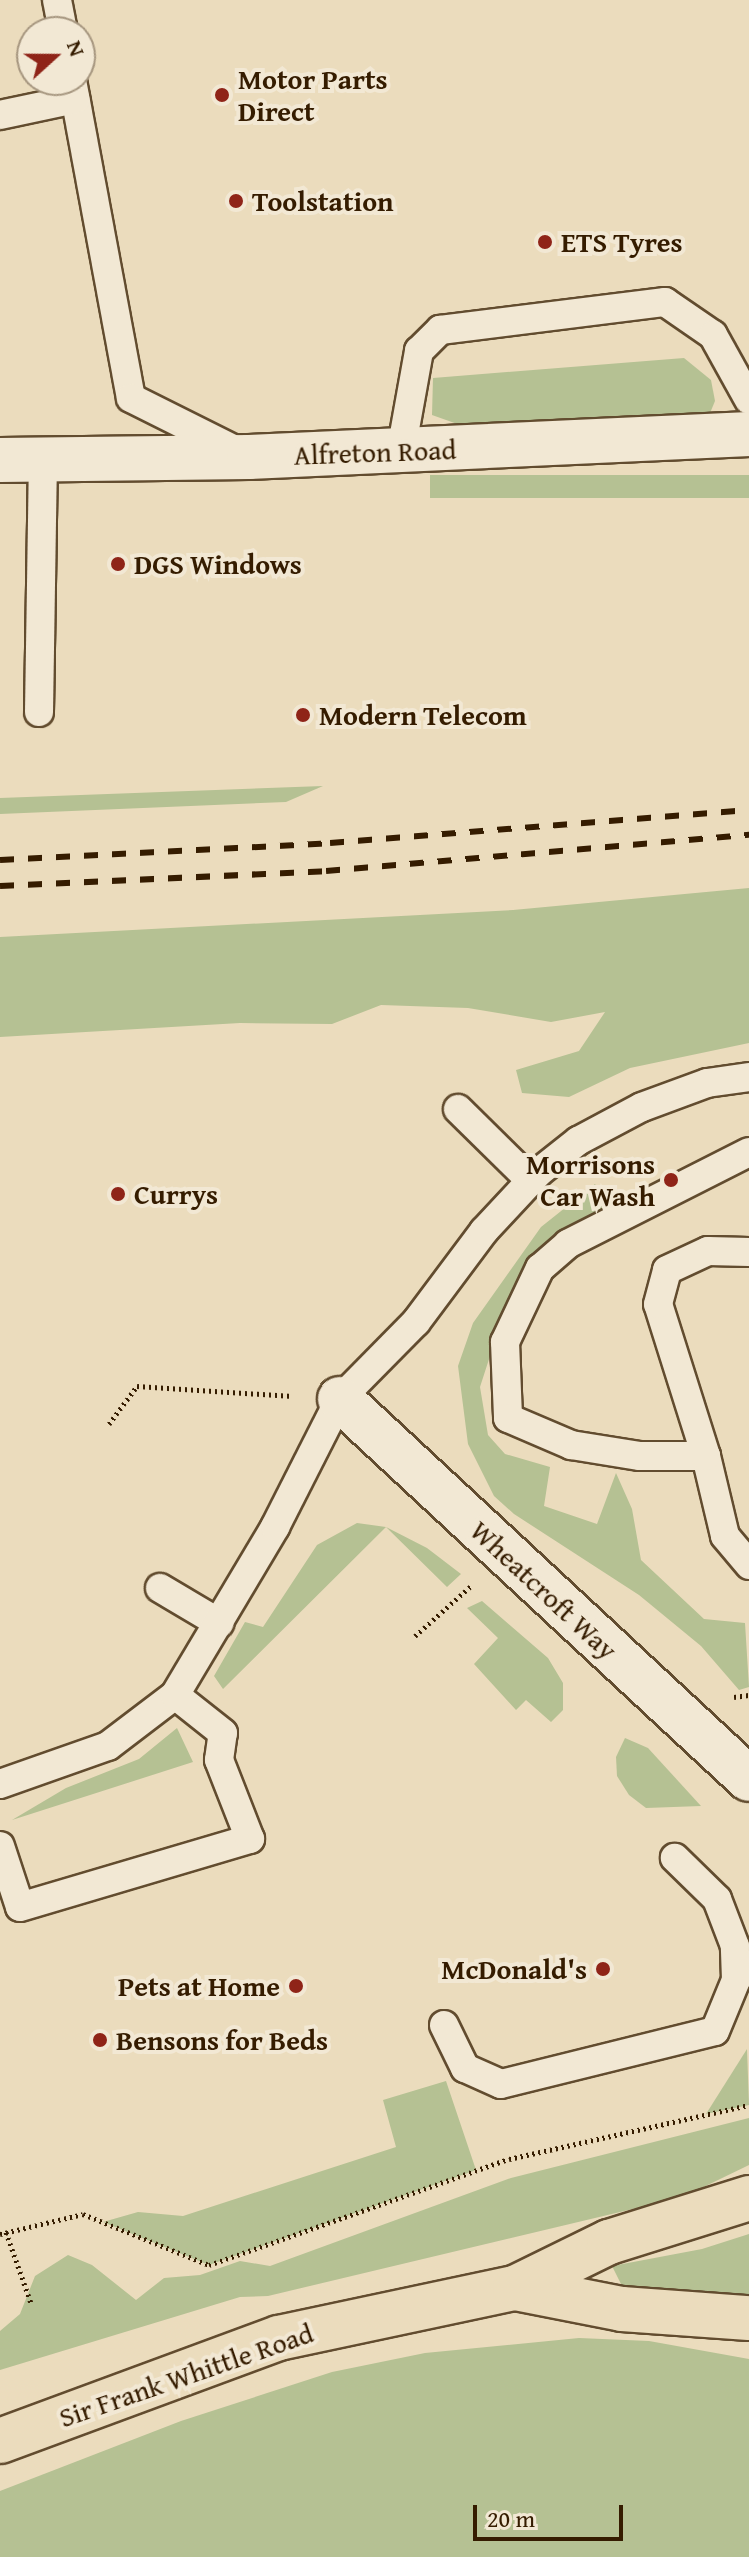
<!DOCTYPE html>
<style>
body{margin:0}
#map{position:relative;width:749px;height:2557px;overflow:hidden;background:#ebdcbd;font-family:"Gentium Book Plus",serif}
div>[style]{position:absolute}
.green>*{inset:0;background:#b5c193;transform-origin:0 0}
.path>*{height:5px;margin-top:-2.5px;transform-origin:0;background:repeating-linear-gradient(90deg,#351c00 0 2px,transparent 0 6px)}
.roads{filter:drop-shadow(2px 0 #624c2f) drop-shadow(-2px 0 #624c2f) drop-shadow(0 2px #624c2f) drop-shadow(0 -2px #624c2f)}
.lane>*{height:28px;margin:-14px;padding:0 14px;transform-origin:14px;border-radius:14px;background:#f2e8d4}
.street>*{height:44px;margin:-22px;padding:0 22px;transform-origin:22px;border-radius:22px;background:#f2e8d4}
.secondary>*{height:44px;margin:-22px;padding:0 22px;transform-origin:22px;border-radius:22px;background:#f2e8d4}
.highway>*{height:44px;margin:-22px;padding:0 22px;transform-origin:22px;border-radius:22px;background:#ebdcbd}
.rail>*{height:6px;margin-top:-3px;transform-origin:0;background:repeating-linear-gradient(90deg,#351c00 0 14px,transparent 0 28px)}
.dots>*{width:22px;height:22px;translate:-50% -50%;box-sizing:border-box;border:4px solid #f2e8d4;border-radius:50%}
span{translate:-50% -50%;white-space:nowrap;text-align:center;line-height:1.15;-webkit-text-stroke:8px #f2e8d4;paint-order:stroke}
.poi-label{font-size:28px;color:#351c00;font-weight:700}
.left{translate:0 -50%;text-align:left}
.right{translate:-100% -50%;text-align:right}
.street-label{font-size:28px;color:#351c00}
.north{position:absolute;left:16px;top:16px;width:80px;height:80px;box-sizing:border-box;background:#f2e8d4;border:2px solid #a6967f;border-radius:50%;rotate:69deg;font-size:22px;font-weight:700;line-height:32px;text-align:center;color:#351c00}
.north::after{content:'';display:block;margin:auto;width:28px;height:36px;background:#8f2418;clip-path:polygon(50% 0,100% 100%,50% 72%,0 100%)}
.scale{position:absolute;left:473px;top:2505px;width:150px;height:36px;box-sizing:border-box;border:4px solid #351c00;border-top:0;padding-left:10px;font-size:24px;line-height:28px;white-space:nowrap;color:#351c00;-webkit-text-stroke:6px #f2e8d4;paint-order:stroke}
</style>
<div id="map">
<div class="green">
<div style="clip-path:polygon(684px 358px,711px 380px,715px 401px,708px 418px,463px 426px,432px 415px,433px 378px)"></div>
<div style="left:749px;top:475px;width:23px;height:319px;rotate:90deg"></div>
<div style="clip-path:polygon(323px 786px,286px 802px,0 814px,0 798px)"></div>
<div style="clip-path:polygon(749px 888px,749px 1043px,630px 1068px,569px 1097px,522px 1093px,516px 1070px,579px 1051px,605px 1012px,551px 1022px,468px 1008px,381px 1005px,332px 1024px,240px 1023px,0 1037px,0 937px,513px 910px)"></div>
<div style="clip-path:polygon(595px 1184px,610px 1209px,501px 1322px,480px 1387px,488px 1435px,505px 1454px,550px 1467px,544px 1506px,597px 1524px,616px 1473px,632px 1509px,641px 1560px,704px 1619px,745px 1623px,749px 1687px,739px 1690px,701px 1646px,639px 1595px,514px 1514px,494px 1496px,468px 1444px,458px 1366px,473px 1323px,541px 1227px)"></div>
<div style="clip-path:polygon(357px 1523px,386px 1527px,427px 1548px,461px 1574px,447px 1587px,386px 1527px,223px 1689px,214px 1676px,245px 1622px,263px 1627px,317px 1545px)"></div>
<div style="clip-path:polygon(482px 1601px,548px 1658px,563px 1683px,563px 1710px,551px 1722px,526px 1700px,516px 1710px,474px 1664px,498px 1638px,467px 1608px)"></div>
<div style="clip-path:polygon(177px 1728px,193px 1762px,12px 1820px,66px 1788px,139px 1759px)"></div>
<div style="clip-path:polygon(625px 1738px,648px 1748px,701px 1806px,646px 1808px,629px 1795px,617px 1776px,616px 1757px)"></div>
<div style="clip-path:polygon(747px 2049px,749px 2105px,706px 2114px)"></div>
<div style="clip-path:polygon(446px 2081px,476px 2170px,209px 2265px,103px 2222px,138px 2212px,183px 2216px,396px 2147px,383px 2100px)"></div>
<div style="clip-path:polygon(749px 2118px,749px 2165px,683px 2197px,268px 2296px,240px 2297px,0 2370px,0 2331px,20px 2314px,35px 2276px,68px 2255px,92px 2265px,136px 2300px,164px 2278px,200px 2275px,240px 2261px,270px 2266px,511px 2178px)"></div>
<div style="clip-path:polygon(749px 2234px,749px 2305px,622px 2286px,612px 2266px,702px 2249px)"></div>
<div style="clip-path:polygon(579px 2338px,649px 2341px,749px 2359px,749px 2557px,0 2557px,0 2491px,181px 2421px,332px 2372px,425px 2353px)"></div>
</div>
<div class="path">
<div style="left:109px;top:1424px;width:47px;rotate:-53.6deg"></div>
<div style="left:137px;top:1386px;width:156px;rotate:3.7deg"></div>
<div style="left:415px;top:1636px;width:75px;rotate:-41.8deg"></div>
<div style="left:734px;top:1697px;width:15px;rotate:-8deg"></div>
<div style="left:6px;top:2232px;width:75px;rotate:70.6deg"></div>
<div style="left:0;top:2234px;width:85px;rotate:-13.5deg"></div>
<div style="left:83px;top:2214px;width:136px;rotate:22deg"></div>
<div style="left:209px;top:2265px;width:318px;rotate:-19.5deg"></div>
<div style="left:509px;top:2159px;width:246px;rotate:-12.7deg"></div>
</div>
<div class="roads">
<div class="lane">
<div style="left:57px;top:0;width:33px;rotate:79deg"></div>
<div style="left:72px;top:80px;width:323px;rotate:79.5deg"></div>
<div style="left:131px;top:398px;width:123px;rotate:26.6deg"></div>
<div style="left:0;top:115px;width:77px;rotate:-12deg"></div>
<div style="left:401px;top:451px;width:102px;rotate:-79.8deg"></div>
<div style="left:419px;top:351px;width:30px;rotate:-45deg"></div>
<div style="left:440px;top:330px;width:227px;rotate:-7.1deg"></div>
<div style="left:665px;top:302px;width:58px;rotate:34.5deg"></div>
<div style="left:713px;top:335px;width:74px;rotate:61deg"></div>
<div style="left:39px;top:712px;width:253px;rotate:-89.1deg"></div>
<div style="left:458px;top:1109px;width:103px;rotate:44.6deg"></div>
<div style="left:749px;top:1152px;width:203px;rotate:153.1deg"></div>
<div style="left:568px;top:1244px;width:37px;rotate:139deg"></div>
<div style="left:540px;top:1268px;width:82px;rotate:115.3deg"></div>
<div style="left:505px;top:1342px;width:76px;rotate:87.7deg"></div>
<div style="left:508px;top:1418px;width:69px;rotate:23.2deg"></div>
<div style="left:571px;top:1445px;width:70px;rotate:9.1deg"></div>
<div style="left:640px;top:1456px;width:66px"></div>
<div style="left:706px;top:1456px;width:82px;rotate:76.6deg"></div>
<div style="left:725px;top:1536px;width:38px;rotate:50deg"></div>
<div style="left:706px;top:1456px;width:159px;rotate:-107.5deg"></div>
<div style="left:658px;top:1304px;width:35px;rotate:-75deg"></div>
<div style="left:667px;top:1270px;width:45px;rotate:-24.9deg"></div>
<div style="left:708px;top:1251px;width:41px;rotate:1.4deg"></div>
<div style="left:160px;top:1588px;width:69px;rotate:30.7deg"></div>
<div style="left:0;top:1784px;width:114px;rotate:-19.4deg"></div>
<div style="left:108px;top:1746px;width:84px;rotate:-37.3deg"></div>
<div style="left:175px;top:1695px;width:196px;rotate:-59.2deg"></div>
<div style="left:275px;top:1527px;width:144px;rotate:-63.1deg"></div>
<div style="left:340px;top:1399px;width:108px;rotate:-45.4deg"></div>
<div style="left:416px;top:1322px;width:114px;rotate:-53.2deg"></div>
<div style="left:484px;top:1231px;width:81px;rotate:-47deg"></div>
<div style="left:539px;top:1172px;width:50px;rotate:-38.5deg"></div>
<div style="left:578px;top:1141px;width:72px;rotate:-28deg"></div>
<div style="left:642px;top:1107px;width:69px;rotate:-20.3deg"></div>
<div style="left:707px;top:1083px;width:42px;rotate:-8.1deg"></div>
<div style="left:0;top:1846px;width:64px;rotate:71.8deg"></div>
<div style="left:20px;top:1907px;width:240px;rotate:-16.5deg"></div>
<div style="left:250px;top:1839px;width:85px;rotate:-111.4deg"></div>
<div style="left:219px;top:1760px;width:27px;rotate:-82deg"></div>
<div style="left:223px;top:1733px;width:61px;rotate:-141.6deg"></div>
<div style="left:444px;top:2025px;width:48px;rotate:64deg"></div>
<div style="left:465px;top:2068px;width:39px;rotate:24deg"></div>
<div style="left:501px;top:2084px;width:220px;rotate:-13.9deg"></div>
<div style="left:715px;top:2031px;width:55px;rotate:-67.6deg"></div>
<div style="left:736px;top:1980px;width:34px;rotate:-92deg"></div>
<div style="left:735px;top:1946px;width:50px;rotate:-111deg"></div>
<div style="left:717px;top:1899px;width:59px;rotate:-135.7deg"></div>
</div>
<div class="street">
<div style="left:340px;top:1399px;width:558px;rotate:42.9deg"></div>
</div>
<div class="secondary">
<div style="left:0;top:460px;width:249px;rotate:-0.7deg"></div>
<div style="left:249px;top:457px;width:501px;rotate:-2.63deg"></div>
</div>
<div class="highway">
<div style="left:515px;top:2288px;width:109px;rotate:11.1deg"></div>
<div style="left:622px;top:2309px;width:127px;rotate:4.1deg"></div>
<div style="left:0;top:2441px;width:297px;rotate:-20.3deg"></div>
<div style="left:279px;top:2338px;width:241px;rotate:-12deg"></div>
<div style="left:515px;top:2288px;width:105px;rotate:-26.1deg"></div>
<div style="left:609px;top:2242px;width:147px;rotate:-17.4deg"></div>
</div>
</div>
<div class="rail">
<div style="left:0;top:860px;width:330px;rotate:-2.9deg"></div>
<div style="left:330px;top:843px;width:420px;rotate:-4.5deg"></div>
<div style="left:0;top:886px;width:326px;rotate:-2.6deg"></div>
<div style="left:326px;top:871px;width:425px;rotate:-4.9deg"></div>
</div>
<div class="dots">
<div style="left:222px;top:95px;background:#8f2418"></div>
<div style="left:236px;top:201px;background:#8f2418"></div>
<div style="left:545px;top:242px;background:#8f2418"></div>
<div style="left:118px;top:564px;background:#8f2418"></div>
<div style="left:303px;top:715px;background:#8f2418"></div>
<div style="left:671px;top:1180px;background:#8f2418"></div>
<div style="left:118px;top:1194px;background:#8f2418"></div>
<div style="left:603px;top:1969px;background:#8f2418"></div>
<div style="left:296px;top:1986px;background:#8f2418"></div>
<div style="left:100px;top:2040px;background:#8f2418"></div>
</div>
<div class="poi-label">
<span class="left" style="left:238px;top:95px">Motor Parts<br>Direct</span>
<span class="left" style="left:252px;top:201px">Toolstation</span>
<span class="left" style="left:561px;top:242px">ETS Tyres</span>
<span class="left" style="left:134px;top:564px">DGS Windows</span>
<span class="left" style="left:319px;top:715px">Modern Telecom</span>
<span class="right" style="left:655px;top:1180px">Morrisons<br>Car Wash</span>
<span class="left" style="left:134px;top:1194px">Currys</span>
<span class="right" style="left:587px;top:1969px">McDonald's</span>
<span class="right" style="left:280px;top:1986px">Pets at Home</span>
<span class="left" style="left:116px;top:2040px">Bensons for Beds</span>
</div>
<div class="street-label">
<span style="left:375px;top:452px;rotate:-2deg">Alfreton Road</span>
<span style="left:544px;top:1590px;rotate:43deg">Wheatcroft Way</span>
<span style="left:186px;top:2375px;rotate:-19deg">Sir Frank Whittle Road</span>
</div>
<div class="north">N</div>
<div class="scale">20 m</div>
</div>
